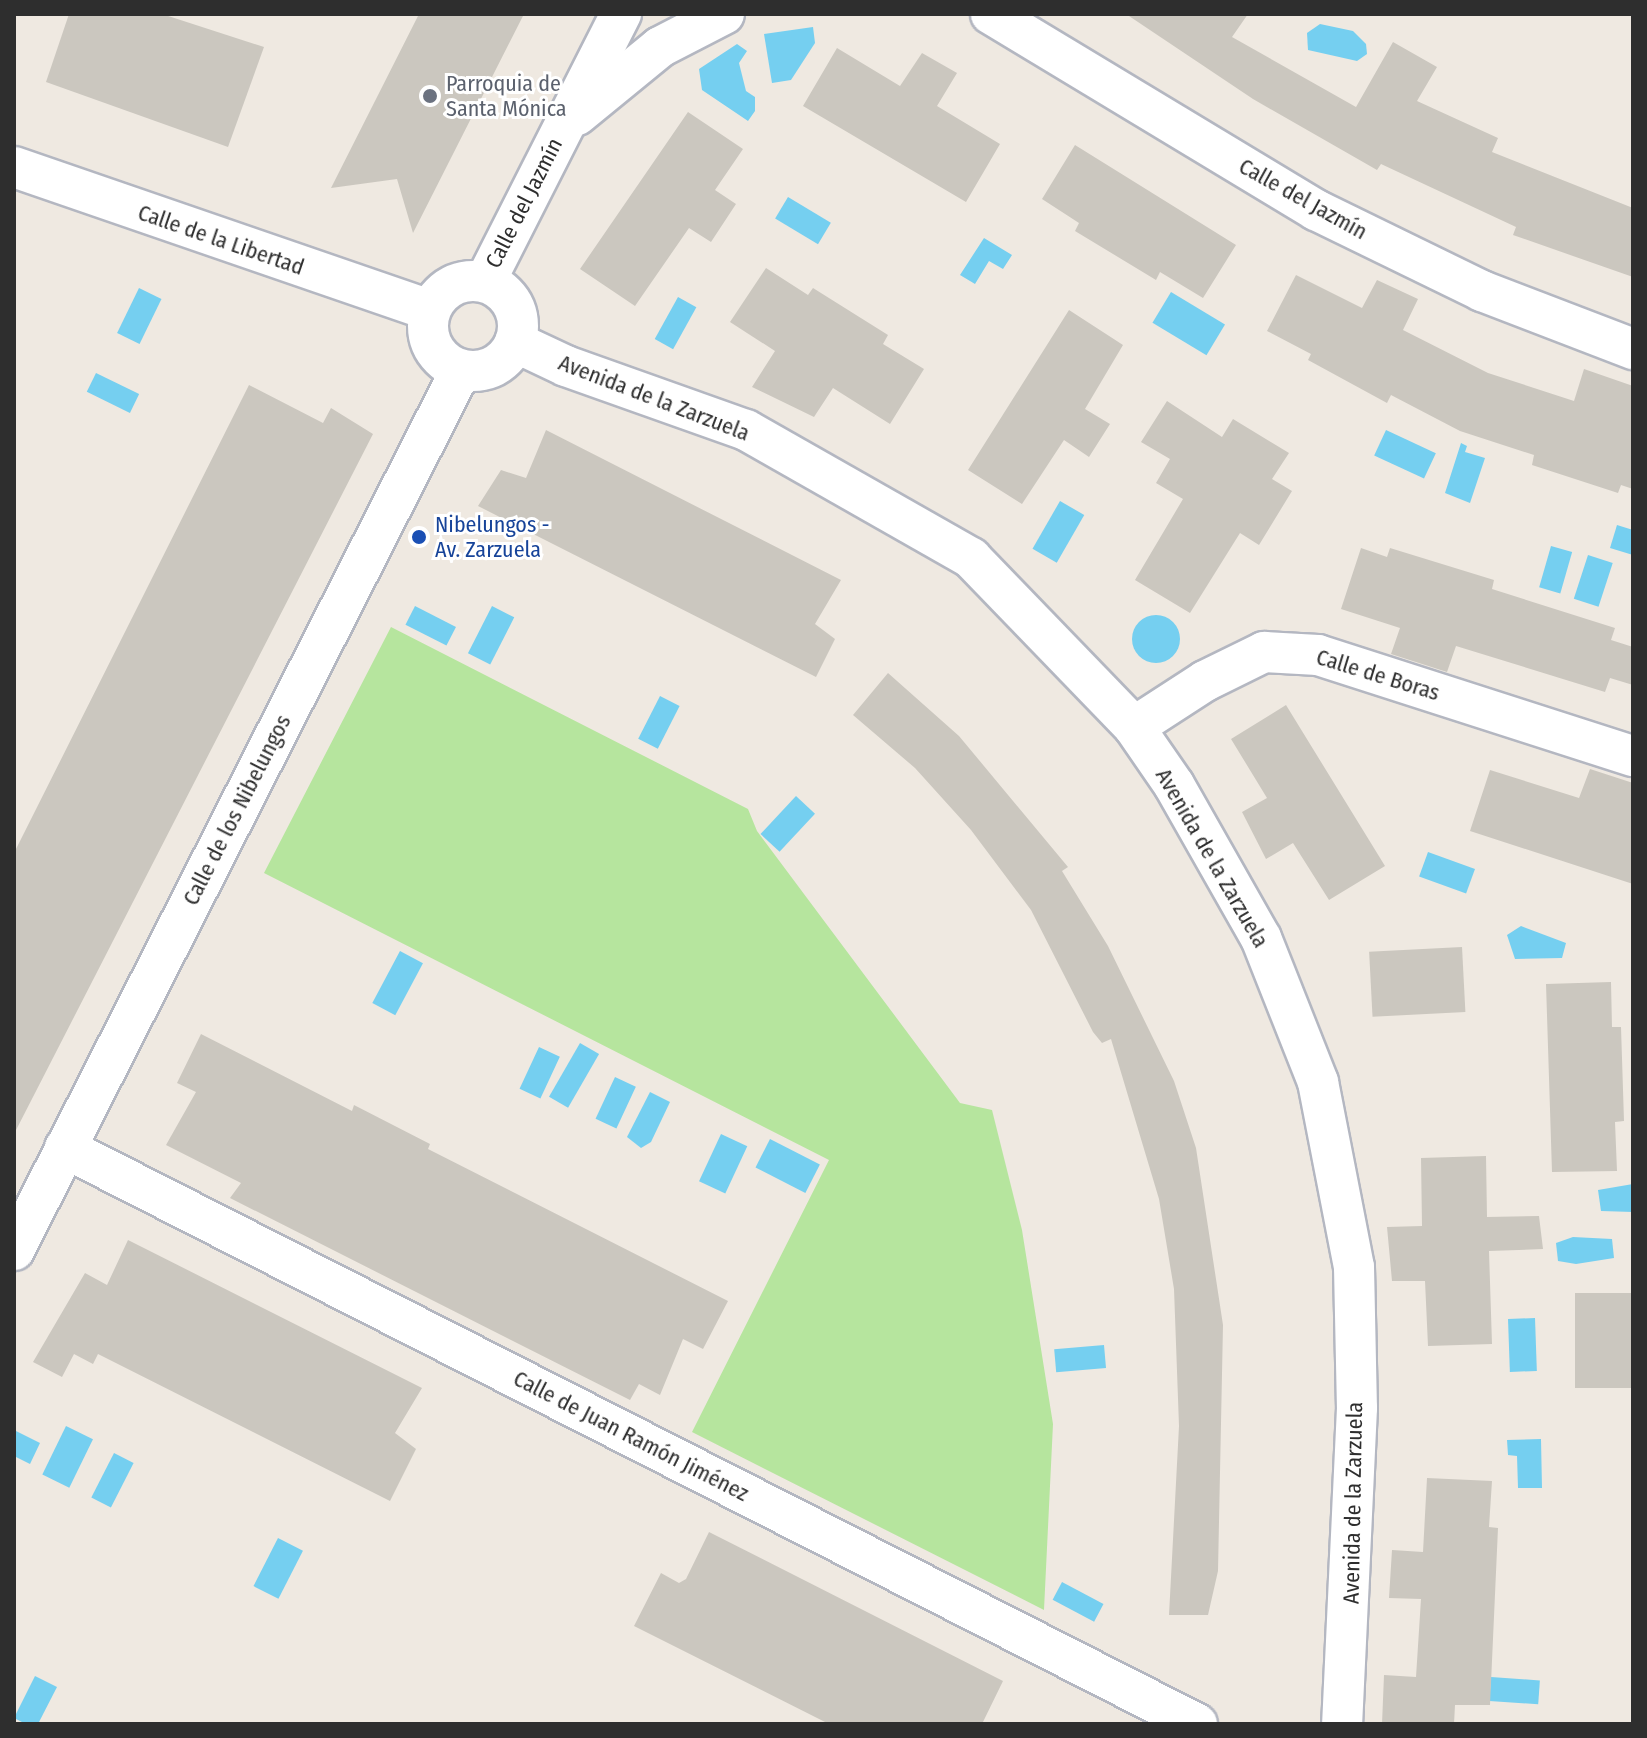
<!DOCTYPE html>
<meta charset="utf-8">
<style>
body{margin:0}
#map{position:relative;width:1647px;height:1738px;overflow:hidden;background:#efe9e1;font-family:"Fira Sans Condensed",sans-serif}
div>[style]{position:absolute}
.green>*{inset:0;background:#b6e59e}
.water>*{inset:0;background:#75cff0;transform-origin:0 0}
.round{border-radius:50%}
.building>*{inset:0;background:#cbc7bf;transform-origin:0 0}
.roads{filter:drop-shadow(2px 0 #b4b7c1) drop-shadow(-2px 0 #b4b7c1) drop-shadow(0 2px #b4b7c1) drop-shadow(0 -2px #b4b7c1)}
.street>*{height:40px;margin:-20px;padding:0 20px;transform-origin:20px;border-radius:20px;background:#fff}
.street>.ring{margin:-20px;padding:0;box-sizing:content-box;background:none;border:40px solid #fff;border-radius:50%}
.dots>*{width:22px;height:22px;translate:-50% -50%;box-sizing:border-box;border:4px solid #fff;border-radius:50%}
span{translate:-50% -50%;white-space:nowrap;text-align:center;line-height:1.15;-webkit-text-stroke:6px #fff;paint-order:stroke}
.worship-label{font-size:22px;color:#5b616d}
.left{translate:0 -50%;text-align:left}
.street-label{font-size:22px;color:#2e2e2e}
.transit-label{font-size:22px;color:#164399}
.frame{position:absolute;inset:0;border:16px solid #2e2e2e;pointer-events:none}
</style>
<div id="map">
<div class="green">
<div style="clip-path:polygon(391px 627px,748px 809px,757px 831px,960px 1103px,992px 1110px,1022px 1230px,1053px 1424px,1044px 1610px,692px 1432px,829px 1160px,264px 873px)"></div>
</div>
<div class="water">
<div style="clip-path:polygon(1320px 24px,1353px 31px,1366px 44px,1367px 54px,1357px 61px,1308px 50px,1307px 33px)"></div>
<div style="clip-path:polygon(813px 27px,815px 43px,791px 80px,772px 83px,764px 34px)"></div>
<div style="clip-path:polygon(737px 44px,747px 51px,739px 63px,746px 91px,755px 97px,755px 111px,748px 121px,702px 90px,699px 69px)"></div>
<div style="left:788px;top:197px;width:50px;height:25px;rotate:31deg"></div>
<div style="clip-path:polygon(984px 238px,1012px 255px,1003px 269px,989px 261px,975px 284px,960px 275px)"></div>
<div style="left:139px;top:288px;width:25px;height:50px;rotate:26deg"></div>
<div style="left:1171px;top:292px;width:63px;height:36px;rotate:31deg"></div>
<div style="left:678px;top:297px;width:21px;height:48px;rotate:29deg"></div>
<div style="left:96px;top:373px;width:48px;height:21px;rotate:26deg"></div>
<div style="left:1386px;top:430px;width:55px;height:28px;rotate:25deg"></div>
<div style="clip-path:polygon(1461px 443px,1467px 446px,1465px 452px,1485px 458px,1470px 503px,1445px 493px)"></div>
<div style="left:1060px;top:501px;width:28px;height:55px;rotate:30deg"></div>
<div style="clip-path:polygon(1617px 525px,1633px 530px,1633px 555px,1610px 548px)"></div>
<div style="left:1551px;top:546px;width:22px;height:43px;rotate:16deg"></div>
<div style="left:1588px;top:555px;width:26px;height:46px;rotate:18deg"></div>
<div style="left:415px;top:606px;width:46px;height:21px;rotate:27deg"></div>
<div style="left:492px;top:606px;width:25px;height:53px;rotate:27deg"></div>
<div class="round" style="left:1132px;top:615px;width:48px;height:48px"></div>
<div style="left:660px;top:696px;width:22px;height:48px;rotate:27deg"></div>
<div style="left:796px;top:796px;width:26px;height:52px;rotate:43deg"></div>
<div style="left:1428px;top:852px;width:50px;height:26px;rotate:20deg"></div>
<div style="clip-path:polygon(1521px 926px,1566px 943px,1562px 958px,1515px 959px,1507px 935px)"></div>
<div style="left:400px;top:951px;width:26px;height:59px;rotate:28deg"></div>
<div style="left:580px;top:1043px;width:22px;height:62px;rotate:30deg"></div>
<div style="left:539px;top:1047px;width:23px;height:46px;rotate:25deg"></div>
<div style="left:615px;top:1077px;width:23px;height:46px;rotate:25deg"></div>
<div style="clip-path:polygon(650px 1092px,670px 1102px,651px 1142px,641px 1148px,627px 1137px)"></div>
<div style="left:721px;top:1134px;width:29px;height:52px;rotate:25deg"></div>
<div style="left:770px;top:1139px;width:56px;height:32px;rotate:27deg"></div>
<div style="clip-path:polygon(1633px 1184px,1633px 1212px,1601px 1211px,1598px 1190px)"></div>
<div style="clip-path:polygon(1573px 1237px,1612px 1239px,1614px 1258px,1576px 1264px,1558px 1261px,1556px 1243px)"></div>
<div style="left:1535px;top:1318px;width:53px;height:27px;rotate:88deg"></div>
<div style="left:1104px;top:1345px;width:23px;height:50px;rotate:85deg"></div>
<div style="left:66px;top:1426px;width:30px;height:54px;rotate:26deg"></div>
<div style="clip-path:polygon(14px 1430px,40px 1443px,30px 1464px,14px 1456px)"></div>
<div style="clip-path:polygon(1541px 1439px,1542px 1488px,1518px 1488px,1517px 1456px,1508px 1455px,1507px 1440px)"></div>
<div style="left:114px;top:1453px;width:22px;height:50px;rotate:27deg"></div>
<div style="left:278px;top:1538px;width:28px;height:54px;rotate:27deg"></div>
<div style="left:1062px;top:1582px;width:47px;height:20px;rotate:28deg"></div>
<div style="clip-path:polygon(35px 1676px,57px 1687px,38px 1724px,26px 1724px,14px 1718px)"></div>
<div style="left:1491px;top:1677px;width:49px;height:24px;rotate:4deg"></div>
</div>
<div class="building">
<div style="clip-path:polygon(69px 14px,162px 14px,264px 47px,228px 147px,46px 82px)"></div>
<div style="clip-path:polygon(419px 14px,524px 14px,413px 233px,397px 179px,331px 188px)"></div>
<div style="clip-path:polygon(1126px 14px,1248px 14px,1232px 37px,1356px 107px,1393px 42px,1437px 67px,1417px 101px,1498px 138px,1492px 152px,1633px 208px,1633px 277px,1513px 235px,1516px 227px,1381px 164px,1377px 170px,1253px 99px)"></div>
<div style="clip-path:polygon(837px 48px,900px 86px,922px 53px,957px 73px,937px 106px,1000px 144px,966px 202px,803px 106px)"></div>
<div style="clip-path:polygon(688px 112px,743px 149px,715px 190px,736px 204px,711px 242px,689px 228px,635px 306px,580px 269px)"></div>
<div style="clip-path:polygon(1075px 145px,1236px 245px,1203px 298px,1160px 272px,1156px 280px,1075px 231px,1079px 223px,1042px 199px)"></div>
<div style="clip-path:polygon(766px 268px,808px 295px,813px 288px,888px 335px,883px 344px,924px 369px,890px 424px,833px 388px,814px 417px,752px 387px,775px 351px,730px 322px)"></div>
<div style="clip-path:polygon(1296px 275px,1362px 308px,1377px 280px,1418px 299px,1403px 330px,1488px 373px,1574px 401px,1584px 369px,1633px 386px,1633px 489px,1621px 485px,1618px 493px,1532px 465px,1534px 455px,1460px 431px,1391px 395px,1387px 403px,1308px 360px,1311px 354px,1267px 331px)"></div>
<div style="clip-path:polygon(1069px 310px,1123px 345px,1085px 409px,1110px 424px,1089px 457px,1064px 440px,1022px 504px,968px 470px)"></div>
<div style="clip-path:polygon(249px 385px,323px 423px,331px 408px,373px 434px,14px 1134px,14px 853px)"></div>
<div style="clip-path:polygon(1167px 401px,1222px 437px,1233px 419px,1289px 453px,1272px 479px,1292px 491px,1259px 545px,1240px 533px,1190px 613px,1135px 580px,1183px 499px,1156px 483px,1170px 459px,1141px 442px)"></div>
<div style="clip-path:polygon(546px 430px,841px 580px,815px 624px,835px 639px,816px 677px,478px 506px,501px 470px,526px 478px)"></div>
<div style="clip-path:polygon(1361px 548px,1387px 557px,1390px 548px,1494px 580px,1492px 589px,1615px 628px,1611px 640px,1633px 647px,1633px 685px,1610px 678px,1605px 692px,1456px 646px,1447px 672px,1391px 654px,1400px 628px,1341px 609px)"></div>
<div style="clip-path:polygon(888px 673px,959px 736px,1068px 867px,1062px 871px,1108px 946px,1174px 1081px,1196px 1148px,1223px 1325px,1218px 1571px,1208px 1615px,1169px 1615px,1179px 1426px,1174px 1289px,1159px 1199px,1111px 1039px,1102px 1043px,1093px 1032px,1031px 910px,971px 830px,915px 768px,853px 715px)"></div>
<div style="clip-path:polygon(1286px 705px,1385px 866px,1329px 900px,1293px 843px,1266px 859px,1242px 812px,1267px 798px,1231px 739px)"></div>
<div style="clip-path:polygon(1590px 769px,1633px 783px,1633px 884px,1470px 831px,1490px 770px,1579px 798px)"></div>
<div style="left:1462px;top:947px;width:65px;height:93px;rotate:87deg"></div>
<div style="clip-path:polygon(1611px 982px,1612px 1027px,1621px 1027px,1624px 1121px,1615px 1122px,1617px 1171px,1552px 1172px,1546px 984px)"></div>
<div style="clip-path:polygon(201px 1034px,352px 1111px,354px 1105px,430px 1144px,428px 1149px,728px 1301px,703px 1349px,683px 1339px,660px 1395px,639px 1384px,630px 1400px,230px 1198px,241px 1183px,166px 1145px,196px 1092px,177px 1083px)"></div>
<div style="clip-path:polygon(1486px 1156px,1487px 1217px,1539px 1216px,1543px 1249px,1489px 1251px,1492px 1344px,1428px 1346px,1425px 1281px,1392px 1281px,1387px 1227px,1422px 1226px,1421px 1158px)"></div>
<div style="clip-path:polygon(128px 1240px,422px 1388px,395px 1433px,416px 1449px,390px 1501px,98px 1354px,93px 1364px,74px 1354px,62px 1377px,33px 1362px,85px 1273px,107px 1285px)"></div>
<div style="left:1633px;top:1293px;width:95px;height:58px;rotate:90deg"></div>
<div style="clip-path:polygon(1427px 1478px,1492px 1481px,1489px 1527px,1498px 1528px,1490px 1705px,1455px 1705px,1454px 1724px,1382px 1724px,1384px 1675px,1416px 1677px,1421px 1599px,1389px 1598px,1392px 1550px,1423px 1552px)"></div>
<div style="clip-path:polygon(709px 1532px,1003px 1681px,982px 1724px,829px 1724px,634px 1626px,661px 1573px,679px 1583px,686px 1579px)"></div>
</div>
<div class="roads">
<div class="street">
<div style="left:991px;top:14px;width:380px;rotate:31.1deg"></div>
<div style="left:1316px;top:210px;width:185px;rotate:26deg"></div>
<div style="left:1482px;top:291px;width:162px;rotate:21deg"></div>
<div style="left:577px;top:115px;width:107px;rotate:-39.3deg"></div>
<div style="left:660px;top:47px;width:72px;rotate:-27.3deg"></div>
<div style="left:14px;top:167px;width:440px;rotate:19deg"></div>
<div class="ring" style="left:428px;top:281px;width:50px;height:50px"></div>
<div style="left:485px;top:282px;width:301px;rotate:-63.1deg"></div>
<div style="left:515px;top:342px;width:56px;rotate:25.2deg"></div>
<div style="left:566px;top:366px;width:191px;rotate:19.6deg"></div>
<div style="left:746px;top:430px;width:259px;rotate:29.6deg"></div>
<div style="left:971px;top:558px;width:235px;rotate:46deg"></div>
<div style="left:1134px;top:727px;width:70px;rotate:55.4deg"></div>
<div style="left:1174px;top:785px;width:176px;rotate:60.4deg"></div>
<div style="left:1261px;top:938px;width:155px;rotate:68.4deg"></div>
<div style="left:1318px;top:1082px;width:188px;rotate:79deg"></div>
<div style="left:1354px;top:1267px;width:141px;rotate:88.8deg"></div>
<div style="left:1357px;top:1408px;width:316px;rotate:92.7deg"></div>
<div style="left:1134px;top:727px;width:85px;rotate:-32.9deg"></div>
<div style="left:1205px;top:681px;width:66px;rotate:-26.2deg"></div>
<div style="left:1264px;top:652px;width:54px;rotate:3.2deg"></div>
<div style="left:1318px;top:655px;width:331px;rotate:17.8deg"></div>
<div style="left:65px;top:1148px;width:1270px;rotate:26.97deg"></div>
<div style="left:14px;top:1250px;width:987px;rotate:-63.07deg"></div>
</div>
</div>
<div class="dots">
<div style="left:430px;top:96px;background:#6b7280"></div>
<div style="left:419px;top:537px;background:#1a4fb4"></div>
</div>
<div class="worship-label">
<span class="left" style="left:446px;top:96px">Parroquia de<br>Santa Mónica</span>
</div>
<div class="street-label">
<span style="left:1303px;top:199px;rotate:29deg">Calle del Jazmín</span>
<span style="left:524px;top:203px;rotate:-63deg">Calle del Jazmín</span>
<span style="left:221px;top:240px;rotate:19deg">Calle de la Libertad</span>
<span style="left:654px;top:398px;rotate:21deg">Avenida de la Zarzuela</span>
<span style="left:1378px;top:675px;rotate:17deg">Calle de Boras</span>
<span style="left:237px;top:810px;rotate:-63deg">Calle de los Nibelungos</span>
<span style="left:1212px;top:858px;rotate:60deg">Avenida de la Zarzuela</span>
<span style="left:631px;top:1436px;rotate:27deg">Calle de Juan Ramón Jiménez</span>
<span style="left:1353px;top:1503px;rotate:-89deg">Avenida de la Zarzuela</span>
</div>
<div class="transit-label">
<span class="left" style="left:435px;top:537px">Nibelungos -<br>Av. Zarzuela</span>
</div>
<div class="frame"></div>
</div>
